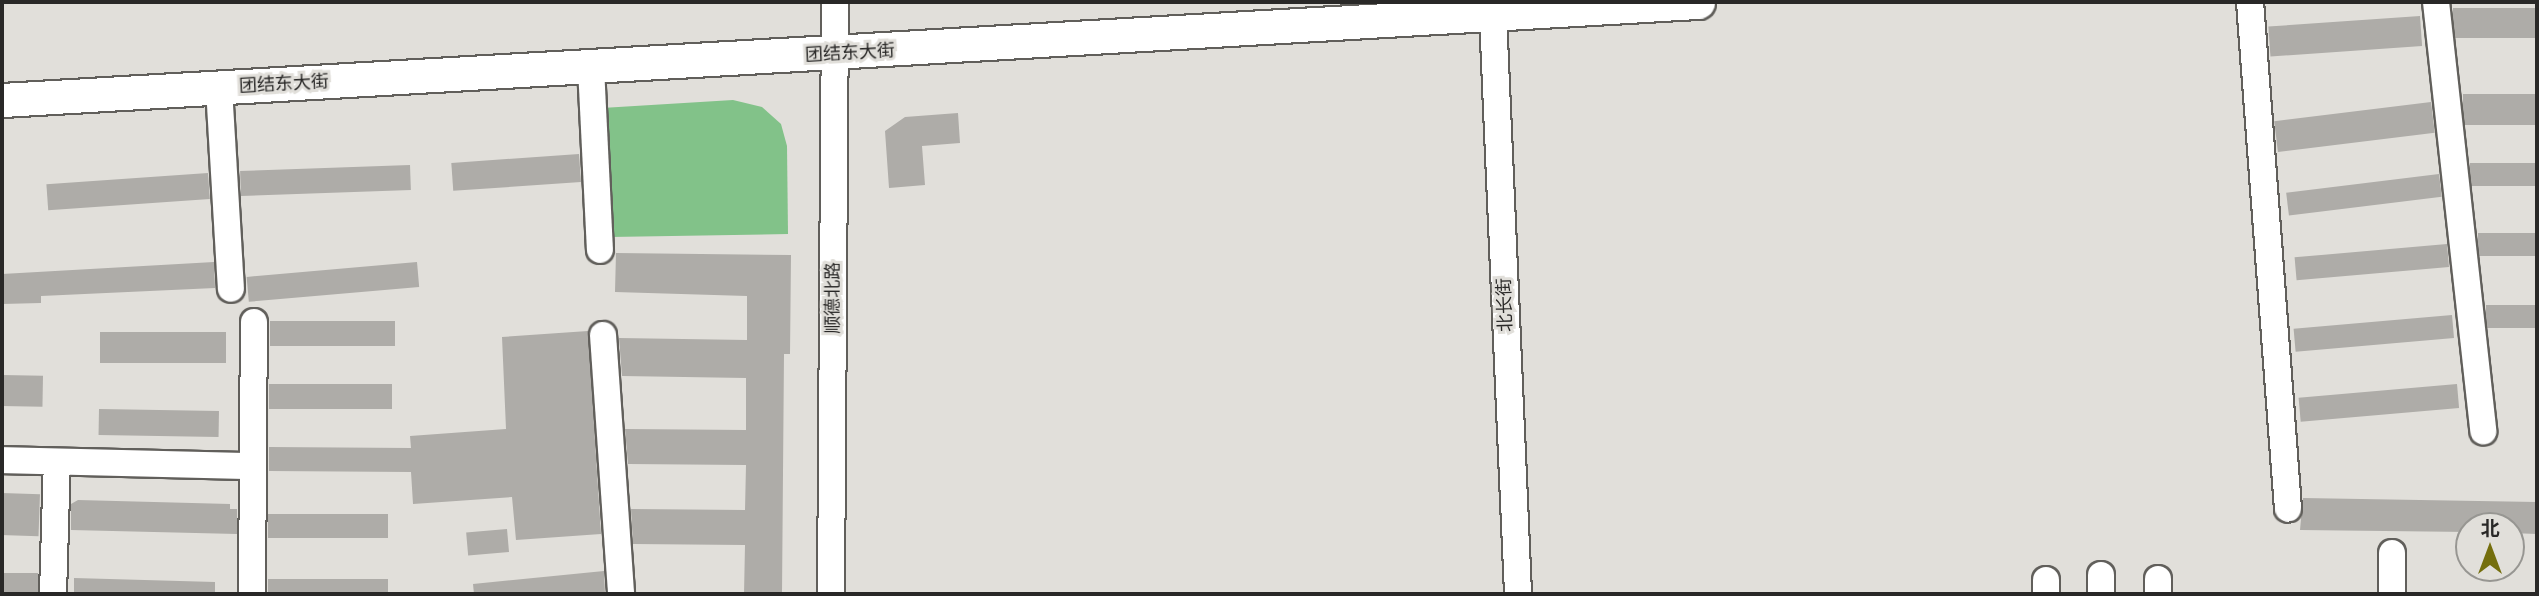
<!DOCTYPE html>
<meta charset="utf-8">
<style>
body{margin:0}
#map{position:relative;width:2539px;height:596px;overflow:hidden;background:#e1dfda;font-family:Raleway,"Noto Sans SC",sans-serif}
div>[style]{position:absolute}
.green>*{inset:0;background:#82c289}
.building>*{inset:0;background:#aeaca8;transform-origin:0 0}
.roads{filter:drop-shadow(2px 0 #615f5b) drop-shadow(-2px 0 #615f5b) drop-shadow(0 2px #615f5b) drop-shadow(0 -2px #615f5b)}
.minor>*{height:26px;margin:-13px;padding:0 13px;transform-origin:13px;border-radius:13px;background:#fff}
.major>*{height:33px;margin:-16.5px;padding:0 16.5px;transform-origin:16.5px;border-radius:16.5px;background:#fff}
span{translate:-50% -50%;white-space:nowrap;text-align:center;line-height:1.15;-webkit-text-stroke:6px #e1dfda;paint-order:stroke}
.street-label{font-size:18px;color:#292827}
.frame{position:absolute;inset:0;border:4px solid #292827;pointer-events:none}
.north{position:absolute;left:2455px;top:512px;width:70px;height:70px;box-sizing:border-box;background:#e1dfda;border:2px solid #979692;border-radius:50%;rotate:0deg;font-size:19px;font-weight:700;line-height:28px;text-align:center;color:#292827}
.north::after{content:'';display:block;margin:auto;width:24px;height:32px;background:#746e0c;clip-path:polygon(50% 0,100% 100%,50% 72%,0 100%)}
</style>
<div id="map">
<div class="green">
<div style="clip-path:polygon(733px 100px,762px 107px,781px 124px,787px 146px,788px 234px,610px 237px,602px 108px)"></div>
</div>
<div class="building">
<div style="left:2537px;top:8px;width:30px;height:84px;rotate:90deg"></div>
<div style="left:2420px;top:16px;width:30px;height:152px;rotate:86deg"></div>
<div style="left:2537px;top:94px;width:31px;height:74px;rotate:90deg"></div>
<div style="left:2431px;top:102px;width:31px;height:158px;rotate:83deg"></div>
<div style="clip-path:polygon(958px 113px,960px 143px,922px 146px,925px 185px,889px 188px,885px 131px,905px 117px)"></div>
<div style="left:579px;top:154px;width:28px;height:128px;rotate:86deg"></div>
<div style="left:2537px;top:163px;width:23px;height:67px;rotate:90deg"></div>
<div style="left:410px;top:165px;width:25px;height:170px;rotate:88deg"></div>
<div style="left:208px;top:173px;width:26px;height:162px;rotate:86deg"></div>
<div style="left:2439px;top:174px;width:23px;height:154px;rotate:83deg"></div>
<div style="left:2537px;top:233px;width:23px;height:59px;rotate:90deg"></div>
<div style="left:2447px;top:244px;width:23px;height:153px;rotate:85deg"></div>
<div style="clip-path:polygon(616px 253px,791px 255px,790px 354px,784px 354px,782px 594px,744px 594px,745px 545px,633px 544px,631px 509px,745px 510px,746px 465px,628px 464px,625px 429px,746px 430px,746px 378px,622px 376px,619px 338px,747px 340px,747px 296px,615px 292px)"></div>
<div style="clip-path:polygon(214px 262px,215px 288px,41px 296px,41px 303px,2px 304px,2px 274px)"></div>
<div style="left:417px;top:262px;width:25px;height:171px;rotate:85deg"></div>
<div style="left:2537px;top:305px;width:23px;height:51px;rotate:90deg"></div>
<div style="left:2452px;top:315px;width:23px;height:159px;rotate:85deg"></div>
<div style="left:270px;top:321px;width:125px;height:25px"></div>
<div style="clip-path:polygon(588px 331px,601px 534px,516px 540px,512px 497px,413px 504px,411px 472px,269px 471px,269px 447px,411px 448px,410px 436px,506px 429px,502px 337px)"></div>
<div style="left:100px;top:332px;width:126px;height:31px"></div>
<div style="left:2px;top:375px;width:41px;height:31px;rotate:1deg"></div>
<div style="left:269px;top:384px;width:123px;height:25px"></div>
<div style="left:2457px;top:384px;width:24px;height:159px;rotate:85deg"></div>
<div style="left:99px;top:409px;width:120px;height:26px;rotate:1deg"></div>
<div style="left:2px;top:493px;width:38px;height:42px;rotate:2deg"></div>
<div style="clip-path:polygon(2303px 498px,2537px 502px,2537px 534px,2511px 533px,2511px 526px,2469px 526px,2469px 532px,2300px 530px)"></div>
<div style="clip-path:polygon(78px 500px,230px 504px,230px 509px,237px 509px,237px 534px,71px 530px,71px 504px)"></div>
<div style="left:268px;top:514px;width:120px;height:24px"></div>
<div style="left:507px;top:529px;width:23px;height:41px;rotate:85deg"></div>
<div style="clip-path:polygon(604px 571px,605px 594px,474px 594px,473px 584px)"></div>
<div style="left:2px;top:573px;width:36px;height:21px"></div>
<div style="clip-path:polygon(74px 578px,215px 582px,215px 594px,74px 594px)"></div>
<div style="left:268px;top:579px;width:120px;height:15px"></div>
</div>
<div class="roads">
<div class="minor">
<div style="left:2250px;top:2px;width:508px;rotate:85.71deg"></div>
<div style="left:2436px;top:2px;width:432px;rotate:83.7deg"></div>
<div style="left:1493px;top:16px;width:579px;rotate:87.52deg"></div>
<div style="left:591px;top:67px;width:183px;rotate:87.2deg"></div>
<div style="left:219px;top:88px;width:201px;rotate:86.6deg"></div>
<div style="left:603px;top:335px;width:260px;rotate:86deg"></div>
<div style="left:2px;top:460px;width:251px;rotate:1.4deg"></div>
<div style="left:2101px;top:575px;width:19px;rotate:90deg"></div>
<div style="left:2158px;top:579px;width:15px;rotate:90deg"></div>
<div style="left:2046px;top:580px;width:14px;rotate:90deg"></div>
<div style="left:53px;top:594px;width:132px;rotate:-88.3deg"></div>
<div style="left:252px;top:594px;width:272px;rotate:-89.6deg"></div>
<div style="left:831px;top:594px;width:592px;rotate:-89.61deg"></div>
<div style="left:2392px;top:594px;width:41px;rotate:-90deg"></div>
</div>
<div class="major">
<div style="left:2px;top:100px;width:1699px;rotate:-3.31deg"></div>
</div>
</div>
<div class="street-label">
<span style="left:850px;top:53px;rotate:-3deg">团结东大街</span>
<span style="left:284px;top:84px;rotate:-3deg">团结东大街</span>
<span style="left:833px;top:298px;rotate:-90deg">顺德北路</span>
<span style="left:1505px;top:305px;rotate:-92deg">北长街</span>
</div>
<div class="frame"></div>
<div class="north">北</div>
</div>
